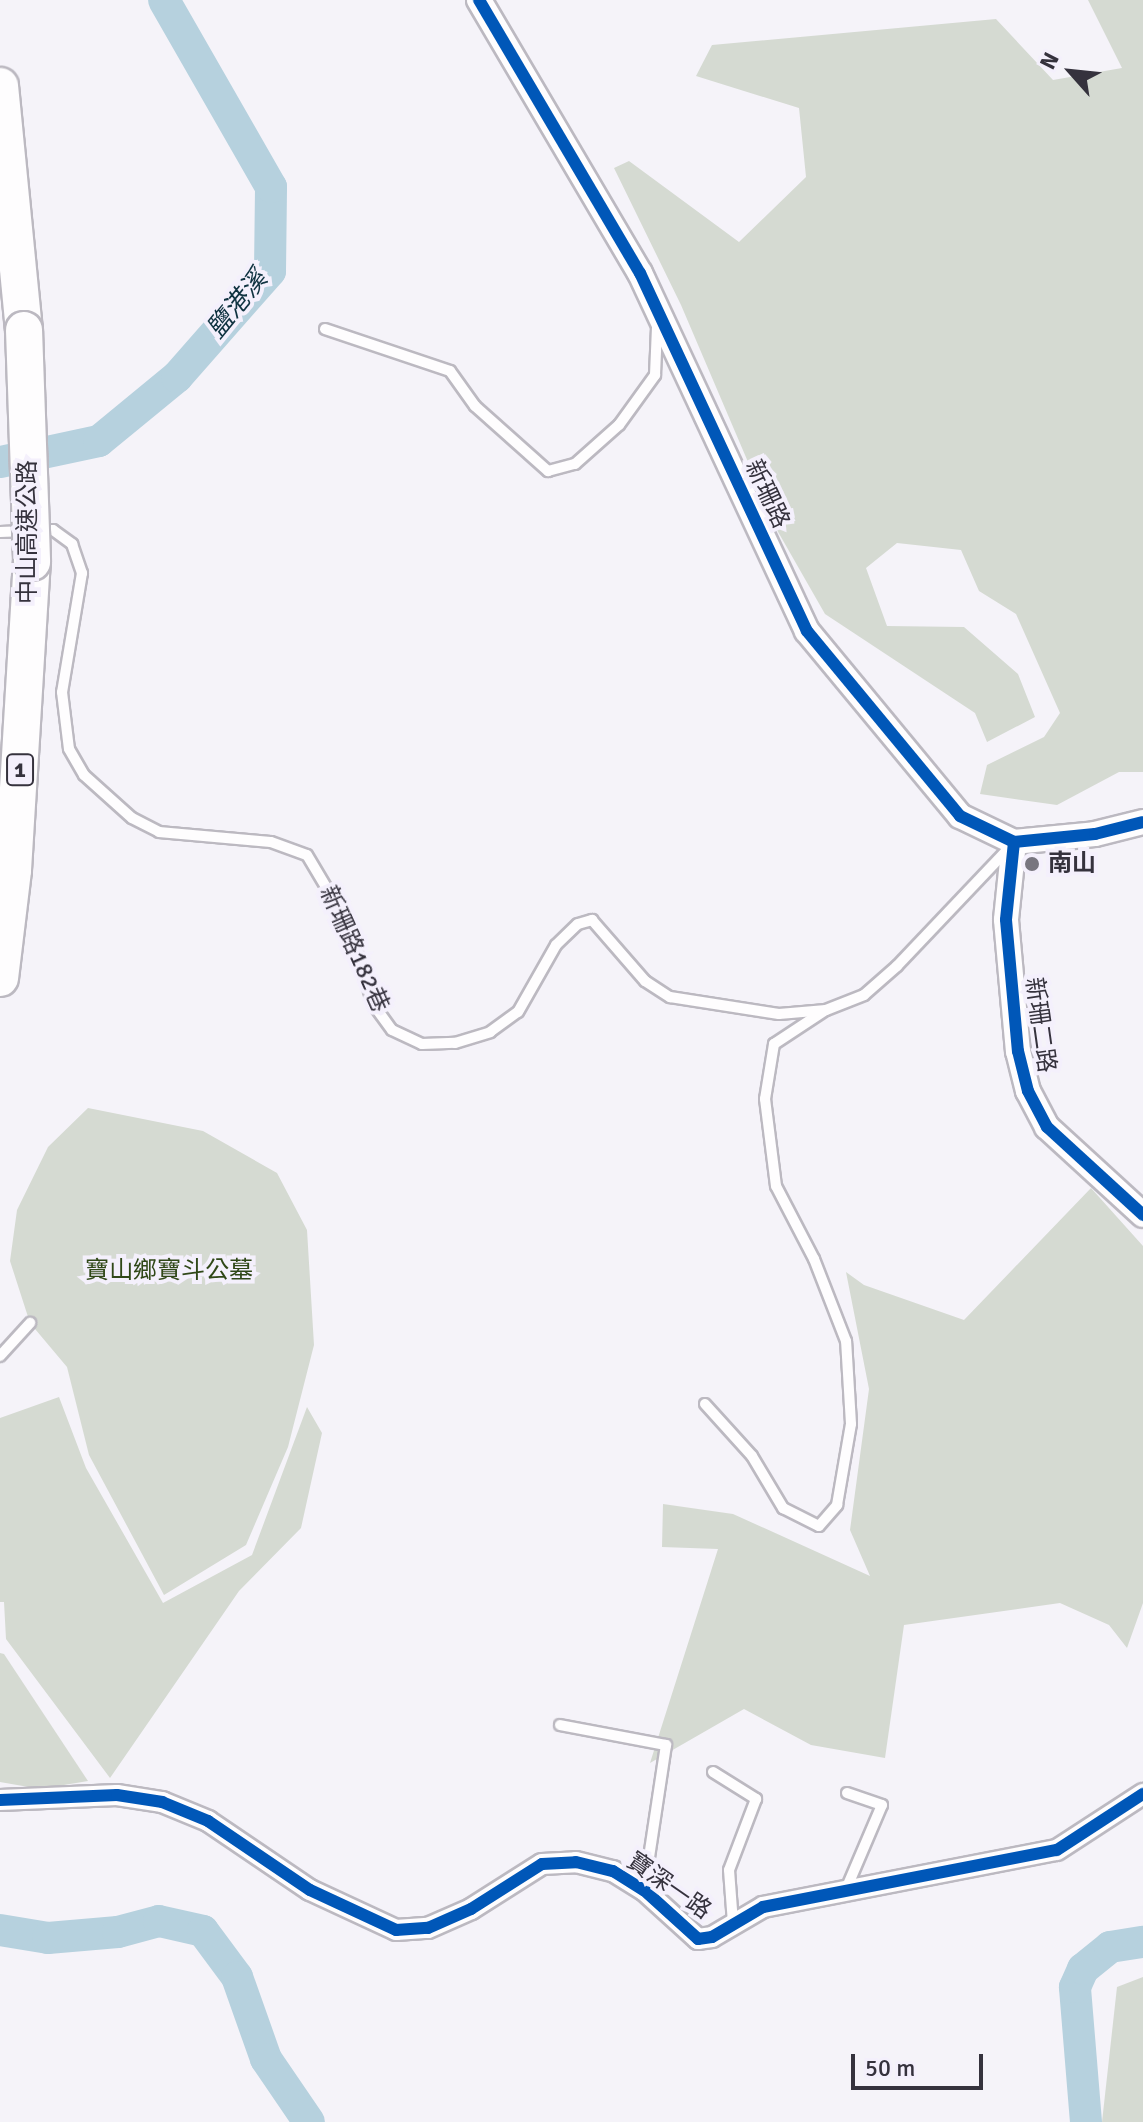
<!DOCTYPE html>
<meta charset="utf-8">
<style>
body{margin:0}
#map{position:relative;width:1143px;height:2122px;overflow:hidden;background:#f5f3f9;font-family:Signika,"Noto Sans TC",sans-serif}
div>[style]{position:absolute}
.green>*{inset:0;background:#d5dad2}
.river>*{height:32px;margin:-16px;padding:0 16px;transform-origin:16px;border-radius:16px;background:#b6d1de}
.roads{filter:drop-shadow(2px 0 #bcb9c1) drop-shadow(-2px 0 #bcb9c1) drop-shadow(0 2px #bcb9c1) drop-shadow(0 -2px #bcb9c1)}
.service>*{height:10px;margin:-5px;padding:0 5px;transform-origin:5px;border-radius:5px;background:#fefdfe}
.minor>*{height:20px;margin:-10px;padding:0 10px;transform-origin:10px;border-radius:10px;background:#fefdfe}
.tertiary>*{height:24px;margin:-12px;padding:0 12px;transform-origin:12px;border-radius:12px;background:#fefdfe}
.motorway>*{height:36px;margin:-18px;padding:0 18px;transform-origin:18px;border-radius:18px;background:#fefdfe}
.bridges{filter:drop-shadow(2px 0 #bcb9c1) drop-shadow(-2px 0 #bcb9c1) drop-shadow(0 2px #bcb9c1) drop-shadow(0 -2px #bcb9c1)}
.motorway-bridge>*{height:36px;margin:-18px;padding:0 18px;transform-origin:18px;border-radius:18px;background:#fefdfe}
.cycleway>*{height:12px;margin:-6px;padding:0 6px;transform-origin:6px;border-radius:6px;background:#0057b8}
.dots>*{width:22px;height:22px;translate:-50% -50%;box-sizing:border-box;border:4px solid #f4f0fc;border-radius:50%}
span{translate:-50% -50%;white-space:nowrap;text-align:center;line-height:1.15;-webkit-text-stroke:8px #f4f0fc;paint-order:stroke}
.shield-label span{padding:2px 6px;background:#f4f0fc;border:2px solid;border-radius:6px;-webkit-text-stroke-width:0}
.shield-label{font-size:22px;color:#35323d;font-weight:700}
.street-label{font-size:24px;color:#35323d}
.poi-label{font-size:24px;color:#35323d;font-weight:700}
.left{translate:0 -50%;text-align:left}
.park-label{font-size:24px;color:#304818}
.water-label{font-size:26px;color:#103341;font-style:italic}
.north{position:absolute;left:1031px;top:32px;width:80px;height:80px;-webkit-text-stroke:6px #f4f0fc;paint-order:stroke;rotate:297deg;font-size:22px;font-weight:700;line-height:32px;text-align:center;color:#35323d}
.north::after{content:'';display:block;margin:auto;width:28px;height:36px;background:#35323d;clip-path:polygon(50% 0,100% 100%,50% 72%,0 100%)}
.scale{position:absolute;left:851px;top:2054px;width:132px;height:36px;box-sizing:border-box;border:4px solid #35323d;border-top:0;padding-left:10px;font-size:24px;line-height:28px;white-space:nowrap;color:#35323d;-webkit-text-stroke:6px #f4f0fc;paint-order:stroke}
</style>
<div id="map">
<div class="green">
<div style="clip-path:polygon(1088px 0,1143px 0,1143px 772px,1119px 772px,1057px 805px,980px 794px,987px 765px,1044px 737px,1060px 713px,1016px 614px,979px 591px,961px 550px,897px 543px,866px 568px,887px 626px,964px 627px,1018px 674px,1035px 717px,987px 742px,975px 713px,825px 614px,777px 530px,681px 305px,614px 168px,629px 161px,739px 242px,806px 177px,799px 108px,696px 76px,712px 45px,996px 19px,1053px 80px,1122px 68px)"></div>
<div style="clip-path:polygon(88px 1108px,203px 1131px,277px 1173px,307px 1230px,314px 1345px,288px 1447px,246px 1545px,164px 1595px,89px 1455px,67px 1367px,30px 1323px,10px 1261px,17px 1210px,48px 1147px)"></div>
<div style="clip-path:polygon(1091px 1188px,1143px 1246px,1143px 1603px,1127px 1648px,1109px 1625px,1060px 1603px,904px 1625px,885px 1758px,811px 1745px,744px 1709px,650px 1763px,718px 1549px,662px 1547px,663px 1504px,733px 1514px,870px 1576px,850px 1530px,869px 1389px,846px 1272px,864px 1285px,964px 1320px)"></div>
<div style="clip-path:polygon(59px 1397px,86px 1468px,163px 1603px,252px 1555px,307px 1407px,322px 1433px,301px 1528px,239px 1591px,110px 1778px,6px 1639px,4px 1602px,0 1602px,0 1418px)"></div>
<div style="clip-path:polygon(0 1653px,4px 1654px,88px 1781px,40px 1789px,0 1782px)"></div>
<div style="clip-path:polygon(1143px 1977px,1143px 2122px,1102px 2122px,1117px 1987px)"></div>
</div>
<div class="river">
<div style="left:0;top:462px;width:101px;rotate:-12deg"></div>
<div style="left:99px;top:441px;width:101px;rotate:-39.4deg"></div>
<div style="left:177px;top:377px;width:141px;rotate:-48.7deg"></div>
<div style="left:270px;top:271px;width:84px;rotate:-89.3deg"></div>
<div style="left:271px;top:187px;width:215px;rotate:-119.8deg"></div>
<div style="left:0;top:1930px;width:49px;rotate:9.5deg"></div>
<div style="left:48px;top:1938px;width:70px;rotate:-4.9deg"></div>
<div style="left:118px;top:1932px;width:42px;rotate:-15deg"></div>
<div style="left:159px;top:1921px;width:45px;rotate:12.8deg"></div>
<div style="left:203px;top:1931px;width:57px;rotate:53.5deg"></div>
<div style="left:237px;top:1977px;width:87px;rotate:70.5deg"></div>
<div style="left:266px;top:2059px;width:76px;rotate:55.7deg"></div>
<div style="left:1086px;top:2122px;width:135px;rotate:-94.7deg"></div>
<div style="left:1075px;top:1987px;width:20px;rotate:-66deg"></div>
<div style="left:1083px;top:1969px;width:35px;rotate:-39deg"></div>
<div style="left:1110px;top:1947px;width:33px;rotate:-9deg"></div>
</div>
<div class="roads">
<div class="service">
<div style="left:325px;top:329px;width:132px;rotate:18.6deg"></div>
<div style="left:450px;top:371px;width:43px;rotate:54.5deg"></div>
<div style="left:475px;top:406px;width:98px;rotate:41.7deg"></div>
<div style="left:548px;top:471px;width:28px;rotate:-15deg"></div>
<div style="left:575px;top:464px;width:59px;rotate:-41.6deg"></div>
<div style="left:619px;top:425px;width:62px;rotate:-54.2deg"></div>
<div style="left:655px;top:375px;width:47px;rotate:-87.6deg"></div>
<div style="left:0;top:532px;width:53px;rotate:-2.2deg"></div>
<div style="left:53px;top:530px;width:24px;rotate:36deg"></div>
<div style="left:72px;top:544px;width:31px;rotate:71deg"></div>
<div style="left:82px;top:573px;width:121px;rotate:99.5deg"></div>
<div style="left:62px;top:692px;width:57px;rotate:83deg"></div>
<div style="left:69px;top:749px;width:30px;rotate:60deg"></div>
<div style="left:84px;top:775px;width:64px;rotate:41.9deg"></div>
<div style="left:132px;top:818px;width:30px;rotate:27deg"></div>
<div style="left:159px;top:832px;width:112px;rotate:5.1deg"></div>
<div style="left:271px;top:842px;width:38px;rotate:20deg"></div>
<div style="left:307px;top:855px;width:80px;rotate:59.3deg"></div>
<div style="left:348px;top:924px;width:84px;rotate:72.6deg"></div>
<div style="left:373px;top:1004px;width:32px;rotate:54deg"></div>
<div style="left:392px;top:1030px;width:33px;rotate:25deg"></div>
<div style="left:422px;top:1044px;width:33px;rotate:-2deg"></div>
<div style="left:455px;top:1043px;width:37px;rotate:-17deg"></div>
<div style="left:490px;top:1032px;width:34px;rotate:-36deg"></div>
<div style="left:518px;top:1012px;width:77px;rotate:-60.4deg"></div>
<div style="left:556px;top:945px;width:30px;rotate:-44deg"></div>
<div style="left:578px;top:924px;width:15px;rotate:-16deg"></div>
<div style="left:592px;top:920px;width:81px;rotate:49deg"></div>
<div style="left:645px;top:981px;width:30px;rotate:33deg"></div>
<div style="left:670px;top:997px;width:110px;rotate:8.9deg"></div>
<div style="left:779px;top:1014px;width:47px;rotate:-4.9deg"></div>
<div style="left:826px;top:1010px;width:41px;rotate:-21.5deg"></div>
<div style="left:864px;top:995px;width:44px;rotate:-41.3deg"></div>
<div style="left:897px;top:966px;width:161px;rotate:-46.5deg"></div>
<div style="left:0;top:1356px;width:45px;rotate:-47.7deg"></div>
<div style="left:705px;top:1404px;width:70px;rotate:47.9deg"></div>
<div style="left:752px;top:1456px;width:61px;rotate:59.2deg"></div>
<div style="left:783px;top:1508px;width:40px;rotate:26.6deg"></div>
<div style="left:819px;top:1526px;width:28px;rotate:-49deg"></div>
<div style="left:837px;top:1505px;width:82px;rotate:-80.2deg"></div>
<div style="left:851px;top:1424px;width:83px;rotate:-93.4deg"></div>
<div style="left:846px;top:1341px;width:88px;rotate:-111.3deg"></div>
<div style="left:814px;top:1259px;width:82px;rotate:-117.5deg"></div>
<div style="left:776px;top:1186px;width:88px;rotate:-97.2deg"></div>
<div style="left:765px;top:1099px;width:56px;rotate:-80.7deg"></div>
<div style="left:774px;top:1044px;width:60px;rotate:-33.4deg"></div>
<div style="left:560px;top:1725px;width:108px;rotate:10.7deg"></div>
<div style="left:666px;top:1745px;width:147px;rotate:98.6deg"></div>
<div style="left:713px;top:1772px;width:51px;rotate:32.1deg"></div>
<div style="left:756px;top:1799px;width:76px;rotate:110.8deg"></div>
<div style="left:729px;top:1870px;width:53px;rotate:85.7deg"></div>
<div style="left:847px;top:1887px;width:89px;rotate:-66.9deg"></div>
<div style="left:882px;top:1805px;width:37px;rotate:-161deg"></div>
</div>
<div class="minor">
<div style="left:0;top:1800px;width:117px;rotate:-2.4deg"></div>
<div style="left:117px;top:1795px;width:46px;rotate:8.8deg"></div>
<div style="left:162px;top:1802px;width:50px;rotate:22.4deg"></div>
<div style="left:208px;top:1821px;width:123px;rotate:34.1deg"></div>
<div style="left:310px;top:1890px;width:95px;rotate:24.9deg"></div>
<div style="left:396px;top:1930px;width:32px;rotate:-4deg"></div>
<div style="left:428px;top:1928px;width:47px;rotate:-23.8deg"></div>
<div style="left:471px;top:1909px;width:84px;rotate:-32.4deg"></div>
<div style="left:542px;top:1864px;width:34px;rotate:-3deg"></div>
<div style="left:576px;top:1862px;width:38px;rotate:14deg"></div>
<div style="left:613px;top:1871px;width:36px;rotate:32deg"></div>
<div style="left:644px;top:1890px;width:73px;rotate:42.2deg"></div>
<div style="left:698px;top:1939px;width:14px;rotate:-8deg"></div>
<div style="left:712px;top:1937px;width:59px;rotate:-30.5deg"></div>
<div style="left:763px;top:1907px;width:299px;rotate:-11deg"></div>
<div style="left:1057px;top:1850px;width:103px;rotate:-33.1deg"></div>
</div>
<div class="tertiary">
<div style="left:479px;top:0;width:317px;rotate:59.5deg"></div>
<div style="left:640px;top:273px;width:395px;rotate:65deg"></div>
<div style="left:807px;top:631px;width:240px;rotate:50.4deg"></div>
<div style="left:960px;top:816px;width:60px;rotate:25.7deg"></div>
<div style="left:1014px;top:842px;width:81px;rotate:-5.6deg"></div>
<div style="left:1095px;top:834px;width:49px;rotate:-14deg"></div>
<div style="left:1014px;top:842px;width:78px;rotate:95.9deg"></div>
<div style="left:1006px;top:920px;width:132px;rotate:84.8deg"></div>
<div style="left:1018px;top:1051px;width:41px;rotate:76deg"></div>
<div style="left:1028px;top:1091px;width:41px;rotate:62.2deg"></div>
<div style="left:1047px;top:1127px;width:130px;rotate:42.5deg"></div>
</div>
<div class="motorway">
<div style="left:0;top:86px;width:245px;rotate:84.4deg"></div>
<div style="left:0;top:978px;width:109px;rotate:-83.1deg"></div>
<div style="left:13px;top:870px;width:309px;rotate:-86.5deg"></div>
</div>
</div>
<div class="bridges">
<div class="motorway-bridge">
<div style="left:24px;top:330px;width:232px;rotate:88deg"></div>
</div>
</div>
<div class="cycleway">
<div style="left:479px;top:0;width:317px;rotate:59.5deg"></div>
<div style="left:640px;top:273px;width:395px;rotate:65deg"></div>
<div style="left:807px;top:631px;width:240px;rotate:50.4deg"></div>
<div style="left:960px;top:816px;width:60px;rotate:25.7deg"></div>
<div style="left:1014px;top:842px;width:81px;rotate:-5.6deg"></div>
<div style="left:1095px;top:834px;width:49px;rotate:-14deg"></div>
<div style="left:1014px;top:842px;width:78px;rotate:95.9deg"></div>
<div style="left:1006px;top:920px;width:132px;rotate:84.8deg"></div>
<div style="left:1018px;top:1051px;width:41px;rotate:76deg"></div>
<div style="left:1028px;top:1091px;width:41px;rotate:62.2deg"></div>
<div style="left:1047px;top:1127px;width:130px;rotate:42.5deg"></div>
<div style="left:0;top:1800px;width:117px;rotate:-2.4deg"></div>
<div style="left:117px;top:1795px;width:46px;rotate:8.8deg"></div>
<div style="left:162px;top:1802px;width:50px;rotate:22.4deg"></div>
<div style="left:208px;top:1821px;width:123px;rotate:34.1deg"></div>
<div style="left:310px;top:1890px;width:95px;rotate:24.9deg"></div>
<div style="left:396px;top:1930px;width:32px;rotate:-4deg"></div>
<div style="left:428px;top:1928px;width:47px;rotate:-23.8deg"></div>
<div style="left:471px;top:1909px;width:84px;rotate:-32.4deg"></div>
<div style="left:542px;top:1864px;width:34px;rotate:-3deg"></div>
<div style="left:576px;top:1862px;width:38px;rotate:14deg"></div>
<div style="left:613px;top:1871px;width:36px;rotate:32deg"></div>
<div style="left:644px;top:1890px;width:73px;rotate:42.2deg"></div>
<div style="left:698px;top:1939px;width:14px;rotate:-8deg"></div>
<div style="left:712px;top:1937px;width:59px;rotate:-30.5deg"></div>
<div style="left:763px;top:1907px;width:299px;rotate:-11deg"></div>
<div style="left:1057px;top:1850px;width:103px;rotate:-33.1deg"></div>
</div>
<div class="dots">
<div style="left:1032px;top:864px;background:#78767f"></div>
</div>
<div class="shield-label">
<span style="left:20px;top:770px">1</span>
</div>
<div class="street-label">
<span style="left:767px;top:494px;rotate:65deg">新珊路</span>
<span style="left:28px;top:532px;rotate:-90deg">中山高速公路</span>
<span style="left:354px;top:949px;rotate:66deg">新珊路182巷</span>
<span style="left:1040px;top:1025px;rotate:82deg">新珊二路</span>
<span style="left:669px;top:1886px;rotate:35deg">寶深一路</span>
</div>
<div class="poi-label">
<span class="left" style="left:1048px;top:864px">南山</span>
</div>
<div class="park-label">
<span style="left:169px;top:1271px">寶山鄉寶斗公墓</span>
</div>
<div class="water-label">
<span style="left:238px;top:305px;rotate:-51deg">鹽港溪</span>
</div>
<div class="north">N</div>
<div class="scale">50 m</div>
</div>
